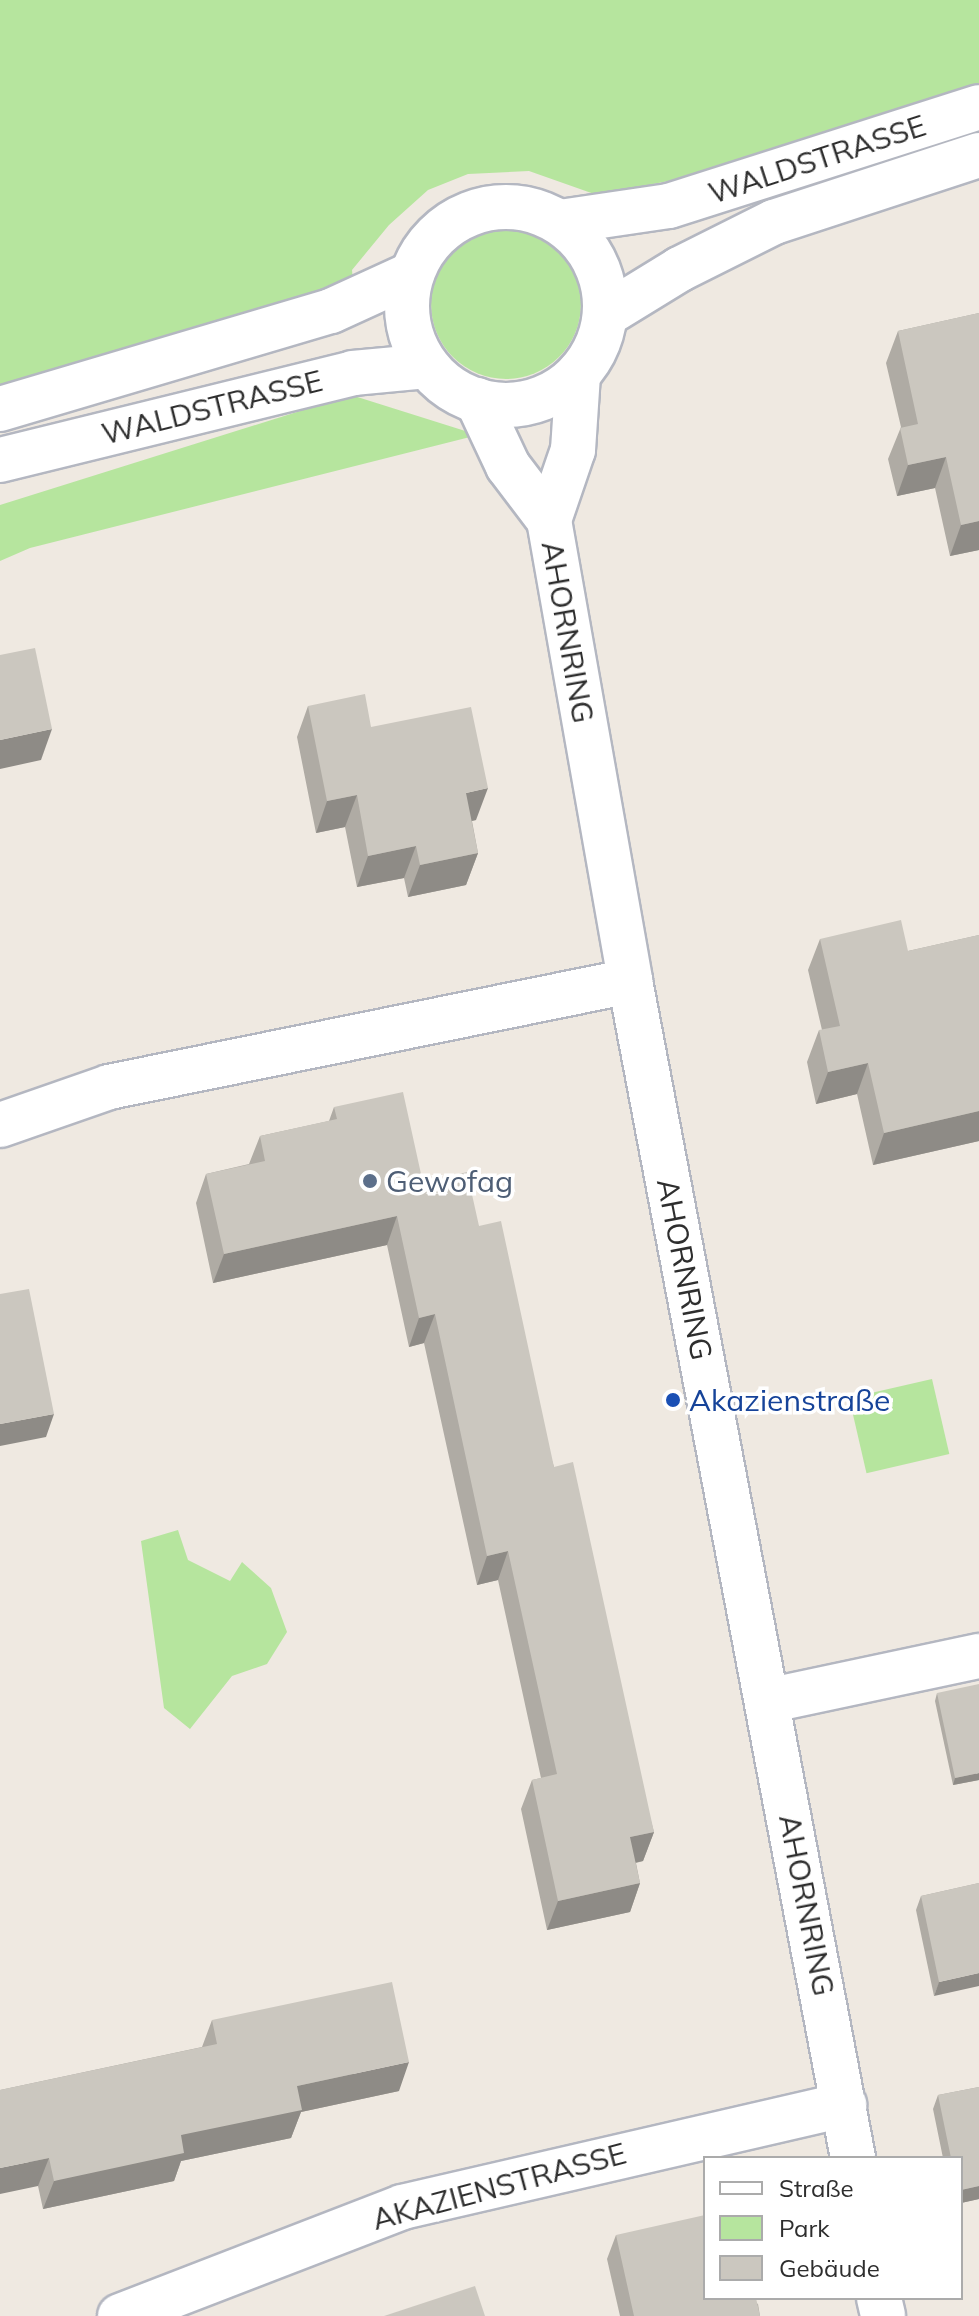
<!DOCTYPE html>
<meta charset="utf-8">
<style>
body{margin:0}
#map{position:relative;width:979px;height:2316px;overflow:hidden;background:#efe9e1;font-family:Mulish,sans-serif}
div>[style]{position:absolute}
.green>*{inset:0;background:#b6e59e;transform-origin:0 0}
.round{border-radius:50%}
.roads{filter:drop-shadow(2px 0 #b4b7c1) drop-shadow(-2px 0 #b4b7c1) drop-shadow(0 2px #b4b7c1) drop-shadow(0 -2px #b4b7c1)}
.minor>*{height:44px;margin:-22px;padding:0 22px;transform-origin:22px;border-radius:22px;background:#fff}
.minor>.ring{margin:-22px;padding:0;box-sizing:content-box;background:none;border:44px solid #fff;border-radius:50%}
.wall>*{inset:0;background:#afaba4}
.shaded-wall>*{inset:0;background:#8e8b86}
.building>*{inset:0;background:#cbc7bf}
.dots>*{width:22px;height:22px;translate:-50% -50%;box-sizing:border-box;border:4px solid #fff;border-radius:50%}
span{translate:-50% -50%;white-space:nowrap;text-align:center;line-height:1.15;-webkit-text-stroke:7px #fff;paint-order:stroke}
.street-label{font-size:30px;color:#2e2e2e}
.service-label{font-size:30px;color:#4e5e75}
.left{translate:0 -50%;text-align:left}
.transit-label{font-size:30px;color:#164399}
.legend{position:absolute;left:703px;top:2156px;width:260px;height:144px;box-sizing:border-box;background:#fff;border:2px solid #ababab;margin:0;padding:10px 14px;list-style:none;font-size:24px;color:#2e2e2e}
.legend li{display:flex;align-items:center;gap:16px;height:40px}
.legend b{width:40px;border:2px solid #ababab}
</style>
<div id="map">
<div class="green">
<div style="clip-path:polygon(0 0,979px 0,979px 90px,694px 176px,597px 195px,529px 171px,468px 174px,428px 190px,389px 225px,352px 270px,353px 281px,284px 310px,0 389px)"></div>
<div class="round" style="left:431px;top:229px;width:150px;height:150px"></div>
<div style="clip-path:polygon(351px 395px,478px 435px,30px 548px,0 561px,0 505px)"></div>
<div style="left:932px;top:1379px;width:77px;height:85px;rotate:77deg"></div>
<div style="clip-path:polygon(178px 1530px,188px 1560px,230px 1581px,242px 1562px,271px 1588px,287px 1632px,267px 1664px,232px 1676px,190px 1729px,164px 1708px,141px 1541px)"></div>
</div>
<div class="roads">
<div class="minor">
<div class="ring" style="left:407px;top:207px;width:154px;height:154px"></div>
<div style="left:560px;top:222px;width:110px;rotate:-8.4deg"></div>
<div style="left:669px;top:206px;width:325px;rotate:-17.7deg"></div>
<div style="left:605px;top:315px;width:88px;rotate:-31.5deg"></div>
<div style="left:680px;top:269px;width:105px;rotate:-26.6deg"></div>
<div style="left:774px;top:222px;width:216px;rotate:-18.1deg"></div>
<div style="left:477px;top:400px;width:73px;rotate:64.8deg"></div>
<div style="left:508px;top:466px;width:68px;rotate:52.8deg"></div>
<div style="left:549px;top:520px;width:468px;rotate:80deg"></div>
<div style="left:630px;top:981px;width:1198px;rotate:79.27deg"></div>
<div style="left:0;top:409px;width:345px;rotate:-16.5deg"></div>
<div style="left:331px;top:311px;width:89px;rotate:-24.6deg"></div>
<div style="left:0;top:460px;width:364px;rotate:-13.8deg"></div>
<div style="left:353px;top:373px;width:74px;rotate:-5.4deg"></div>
<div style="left:549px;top:520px;width:74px;rotate:-71.1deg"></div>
<div style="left:573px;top:450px;width:76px;rotate:-86.2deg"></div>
<div style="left:0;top:1125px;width:115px;rotate:-19.2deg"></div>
<div style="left:109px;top:1087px;width:532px;rotate:-11.5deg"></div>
<div style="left:767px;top:1701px;width:217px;rotate:-12deg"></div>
<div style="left:879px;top:2298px;width:18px;rotate:77deg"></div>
<div style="left:120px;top:2316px;width:302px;rotate:-21.1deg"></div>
<div style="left:402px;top:2207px;width:454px;rotate:-13deg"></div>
</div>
</div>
<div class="wall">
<div style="clip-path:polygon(979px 313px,979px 550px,950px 556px,935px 488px,897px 496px,888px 459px,901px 427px,886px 363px,898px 331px)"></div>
<div style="clip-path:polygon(308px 706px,371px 727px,476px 820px,472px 821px,478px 853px,466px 885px,408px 897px,404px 878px,357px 887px,345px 827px,316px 833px,297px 737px)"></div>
<div style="clip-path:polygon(979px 935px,979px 1141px,873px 1165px,857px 1094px,816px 1104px,807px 1062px,819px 1030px,822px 1030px,808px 970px,820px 939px,908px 951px)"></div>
<div style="clip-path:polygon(334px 1107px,423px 1183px,479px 1226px,554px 1467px,654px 1832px,643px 1861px,636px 1863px,640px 1883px,630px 1912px,547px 1930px,521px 1809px,532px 1780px,541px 1778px,498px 1580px,477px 1585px,424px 1343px,409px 1347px,387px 1245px,213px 1283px,196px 1203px,206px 1174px,249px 1164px,260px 1136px,329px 1121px)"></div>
<div style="clip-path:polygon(937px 1693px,979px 1780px,953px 1785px,935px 1701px)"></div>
<div style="clip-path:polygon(979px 1883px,934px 1996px,916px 1910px,921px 1896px)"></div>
<div style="clip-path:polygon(212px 2020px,399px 2091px,301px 2112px,291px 2138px,181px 2161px,174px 2181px,43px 2209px,38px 2186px,0 2090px,202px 2047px)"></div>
<div style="clip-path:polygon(979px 2087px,979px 2199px,961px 2203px,961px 2158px,943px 2158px,933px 2109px,938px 2095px)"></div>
<div style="clip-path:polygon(616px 2235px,758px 2304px,760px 2316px,620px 2316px,607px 2259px)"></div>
</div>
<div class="shaded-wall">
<div style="clip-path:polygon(946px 457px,935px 488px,897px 496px,908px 465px)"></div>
<div style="clip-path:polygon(979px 521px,979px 550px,950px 556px,961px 525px)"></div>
<div style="clip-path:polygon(52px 729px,41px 760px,0 769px,0 740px)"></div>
<div style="clip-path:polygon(488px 788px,476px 820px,455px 824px,466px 793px)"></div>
<div style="clip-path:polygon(357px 795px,345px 827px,316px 833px,327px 801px)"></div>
<div style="clip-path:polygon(416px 846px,404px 878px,357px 887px,368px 856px)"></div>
<div style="clip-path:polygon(478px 853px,466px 885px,408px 897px,420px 865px)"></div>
<div style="clip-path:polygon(868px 1063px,857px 1094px,816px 1104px,828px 1072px)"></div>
<div style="clip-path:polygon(979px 1111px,979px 1141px,873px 1165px,884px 1133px)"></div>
<div style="clip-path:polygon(397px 1216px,387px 1245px,213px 1283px,224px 1254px)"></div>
<div style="clip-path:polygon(435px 1314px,424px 1343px,409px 1347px,419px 1318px)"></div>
<div style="clip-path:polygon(54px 1414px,46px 1437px,0 1446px,0 1424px)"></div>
<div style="clip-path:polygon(508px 1551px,498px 1580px,477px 1585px,487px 1556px)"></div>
<div style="clip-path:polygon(979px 1773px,979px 1780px,953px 1785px,955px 1778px)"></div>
<div style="clip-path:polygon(654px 1832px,643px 1861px,619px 1866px,630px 1837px)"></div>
<div style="clip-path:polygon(640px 1883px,630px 1912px,547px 1930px,558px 1901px)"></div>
<div style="clip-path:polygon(979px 1973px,979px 1986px,934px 1996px,939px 1982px)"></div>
<div style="clip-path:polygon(409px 2062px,399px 2091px,301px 2112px,291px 2138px,181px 2161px,174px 2181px,43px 2209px,54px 2181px,181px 2135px,297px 2086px)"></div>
<div style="clip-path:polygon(49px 2158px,38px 2186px,0 2194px,0 2168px)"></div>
<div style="clip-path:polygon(979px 2186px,979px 2199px,961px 2203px,961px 2190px)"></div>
</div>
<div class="building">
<div style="clip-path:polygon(979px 313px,979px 521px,961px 525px,946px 457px,908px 465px,900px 428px,918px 424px,898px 331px)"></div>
<div style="clip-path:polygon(35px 648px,52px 729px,0 740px,0 655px)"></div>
<div style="clip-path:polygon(365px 694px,371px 727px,471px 707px,488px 788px,466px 793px,478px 853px,420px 865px,416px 846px,368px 856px,357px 795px,327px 801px,308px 706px)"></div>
<div style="clip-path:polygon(901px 920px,908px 951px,979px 935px,979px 1111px,884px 1133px,868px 1063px,828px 1072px,819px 1030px,840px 1026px,820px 939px)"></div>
<div style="clip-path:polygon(403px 1092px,423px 1183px,467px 1172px,479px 1226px,501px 1221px,554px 1467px,573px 1462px,654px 1832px,630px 1837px,640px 1883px,558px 1901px,532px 1780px,557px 1774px,508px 1551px,487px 1556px,435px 1314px,419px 1318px,397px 1216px,224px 1254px,206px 1174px,265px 1161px,260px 1136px,337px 1119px,334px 1107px)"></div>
<div style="clip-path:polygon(29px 1289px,54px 1414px,0 1424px,0 1294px)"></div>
<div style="clip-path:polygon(979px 1684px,979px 1773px,955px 1778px,937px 1693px)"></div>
<div style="clip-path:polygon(979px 1883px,979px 1973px,939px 1982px,921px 1896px)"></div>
<div style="clip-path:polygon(392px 1982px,409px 2062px,297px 2086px,302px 2110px,181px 2135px,184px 2153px,54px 2181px,49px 2158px,0 2168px,0 2090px,217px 2044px,212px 2020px)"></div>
<div style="clip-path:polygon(979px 2087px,979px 2186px,961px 2190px,961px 2158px,951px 2158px,938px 2095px)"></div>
<div style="clip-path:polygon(705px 2215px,705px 2298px,756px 2298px,760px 2316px,634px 2316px,616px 2235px)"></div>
<div style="clip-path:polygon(475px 2286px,485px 2316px,384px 2316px)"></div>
</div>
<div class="dots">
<div style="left:370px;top:1181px;background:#5c6f8a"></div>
<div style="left:673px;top:1400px;background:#1a4fb4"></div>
</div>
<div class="street-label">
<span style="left:817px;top:159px;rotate:-18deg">WALDSTRASSE</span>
<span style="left:212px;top:407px;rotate:-14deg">WALDSTRASSE</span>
<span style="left:568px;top:632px;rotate:80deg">AHORNRING</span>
<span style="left:685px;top:1269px;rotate:79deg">AHORNRING</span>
<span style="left:807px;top:1905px;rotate:79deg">AHORNRING</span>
<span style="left:499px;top:2186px;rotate:-15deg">AKAZIENSTRASSE</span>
</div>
<div class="service-label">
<span class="left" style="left:386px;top:1181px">Gewofag</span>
</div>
<div class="transit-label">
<span class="left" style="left:689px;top:1400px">Akazienstraße</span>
</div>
<ul class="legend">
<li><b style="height:10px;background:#fff"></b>Straße</li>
<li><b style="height:22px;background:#b6e59e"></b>Park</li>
<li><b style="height:22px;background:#cbc7bf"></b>Gebäude</li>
</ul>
</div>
